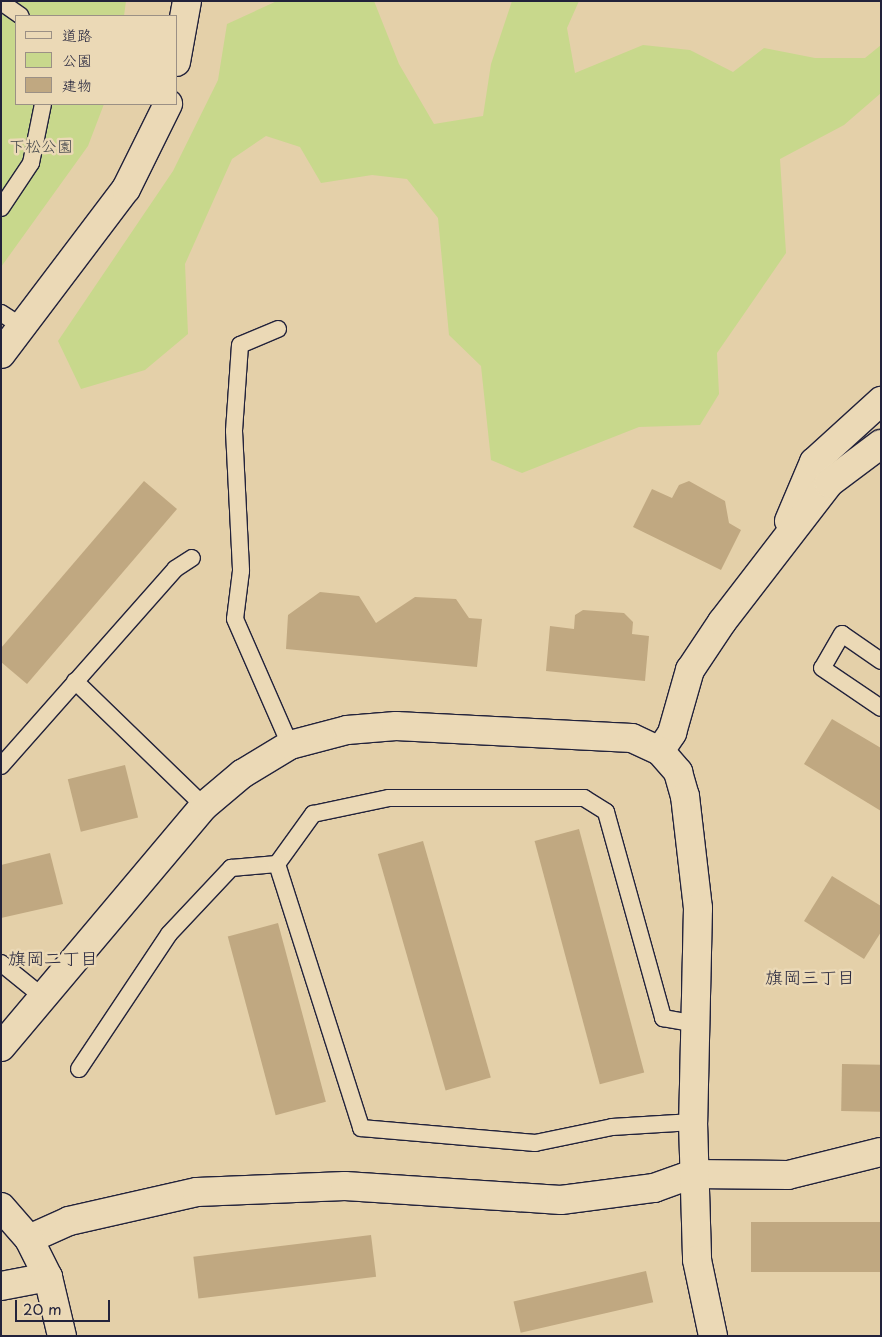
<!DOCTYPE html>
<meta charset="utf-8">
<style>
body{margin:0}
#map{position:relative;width:882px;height:1337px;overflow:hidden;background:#e4d0a9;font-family:"Playpen Sans","Klee One",sans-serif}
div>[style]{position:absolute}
.green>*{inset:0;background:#c8d88c}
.building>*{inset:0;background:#c0a881;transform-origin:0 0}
.roads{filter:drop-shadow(1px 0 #22223b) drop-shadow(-1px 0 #22223b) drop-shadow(0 1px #22223b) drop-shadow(0 -1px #22223b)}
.service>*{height:16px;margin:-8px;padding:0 8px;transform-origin:8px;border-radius:8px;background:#ebd9b6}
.minor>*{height:28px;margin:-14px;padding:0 14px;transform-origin:14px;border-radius:14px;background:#ebd9b6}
.tertiary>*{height:28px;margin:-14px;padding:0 14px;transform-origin:14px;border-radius:14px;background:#ebd9b6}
span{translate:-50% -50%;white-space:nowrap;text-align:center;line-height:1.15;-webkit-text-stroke:5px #ebd9b6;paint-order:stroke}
.park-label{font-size:16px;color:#43464b}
.neighbourhood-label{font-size:18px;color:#22223b}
.frame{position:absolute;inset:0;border:2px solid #22223b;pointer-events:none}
.legend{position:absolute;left:15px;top:15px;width:162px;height:90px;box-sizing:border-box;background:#ebd9b6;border:1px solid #9b9085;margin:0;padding:6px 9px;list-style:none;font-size:15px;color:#22223b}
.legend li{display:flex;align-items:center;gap:10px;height:25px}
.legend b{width:25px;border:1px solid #9b9085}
.scale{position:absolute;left:15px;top:1300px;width:95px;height:22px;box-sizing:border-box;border:2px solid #22223b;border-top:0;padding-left:6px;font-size:15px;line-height:18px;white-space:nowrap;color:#22223b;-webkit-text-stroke:4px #ebd9b6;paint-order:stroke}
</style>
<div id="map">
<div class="green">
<div style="clip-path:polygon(1px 1px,126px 1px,124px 16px,16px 16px,16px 104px,104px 104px,88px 146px,1px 267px)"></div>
<div style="clip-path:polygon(277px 1px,374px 1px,399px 64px,434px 124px,483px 116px,491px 64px,512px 1px,579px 1px,567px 28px,575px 73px,643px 45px,690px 50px,733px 72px,764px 48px,815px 58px,865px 58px,881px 45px,881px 93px,844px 125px,780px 159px,786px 253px,717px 353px,719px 394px,700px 425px,639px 427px,522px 473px,491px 460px,481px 366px,449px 335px,438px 218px,407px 179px,372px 175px,321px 183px,300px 147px,266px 136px,232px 159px,185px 264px,188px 334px,145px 370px,81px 389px,58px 341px,173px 171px,218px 80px,227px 24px)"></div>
</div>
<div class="building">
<div style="clip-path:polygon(144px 481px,177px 509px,27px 684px,1px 662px,1px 648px)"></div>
<div style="clip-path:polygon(689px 481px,725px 501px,729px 523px,741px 530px,721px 570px,633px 527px,652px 489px,672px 498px,679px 485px)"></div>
<div style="clip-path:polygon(320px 592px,359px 596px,376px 623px,415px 597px,456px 599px,469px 618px,482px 619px,477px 667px,286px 649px,288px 615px)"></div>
<div style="clip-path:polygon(583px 610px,624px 613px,633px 622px,632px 634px,649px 636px,645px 681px,546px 671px,550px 626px,574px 629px,575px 615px)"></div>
<div style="clip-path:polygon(832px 719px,881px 748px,881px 811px,804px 764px)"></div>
<div style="left:125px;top:765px;width:54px;height:59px;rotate:76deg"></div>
<div style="left:579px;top:829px;width:252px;height:46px;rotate:75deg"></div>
<div style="left:423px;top:841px;width:246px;height:47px;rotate:74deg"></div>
<div style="clip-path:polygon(50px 853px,63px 904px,1px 918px,1px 865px)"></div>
<div style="clip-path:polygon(832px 876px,881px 906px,881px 932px,864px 959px,804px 921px)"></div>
<div style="left:278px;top:923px;width:185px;height:52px;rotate:75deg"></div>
<div style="left:842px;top:1064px;width:39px;height:47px;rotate:1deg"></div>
<div style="left:881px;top:1222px;width:50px;height:130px;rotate:90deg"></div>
<div style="left:371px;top:1235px;width:42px;height:179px;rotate:83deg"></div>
<div style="left:646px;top:1271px;width:32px;height:136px;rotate:77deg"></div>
</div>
<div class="roads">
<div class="service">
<div style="left:1px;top:2px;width:24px;rotate:35deg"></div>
<div style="left:1px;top:208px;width:54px;rotate:-56.3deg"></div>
<div style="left:31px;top:163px;width:60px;rotate:-78.5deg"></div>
<div style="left:1px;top:313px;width:24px;rotate:33deg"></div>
<div style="left:278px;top:329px;width:41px;rotate:157.2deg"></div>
<div style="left:240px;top:345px;width:86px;rotate:94deg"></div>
<div style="left:234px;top:431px;width:140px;rotate:87.1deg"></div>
<div style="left:241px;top:571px;width:48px;rotate:97.1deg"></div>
<div style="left:235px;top:619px;width:137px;rotate:66.4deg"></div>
<div style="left:881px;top:661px;width:47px;rotate:-145.3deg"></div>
<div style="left:842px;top:634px;width:39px;rotate:120deg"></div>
<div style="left:822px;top:668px;width:71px;rotate:34.1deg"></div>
<div style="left:75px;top:681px;width:180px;rotate:44.1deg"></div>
<div style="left:1px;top:766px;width:263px;rotate:-48.5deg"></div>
<div style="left:175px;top:569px;width:20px;rotate:-33deg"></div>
<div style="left:277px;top:864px;width:62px;rotate:-54.2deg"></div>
<div style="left:313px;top:814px;width:78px;rotate:-11.9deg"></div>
<div style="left:389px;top:798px;width:195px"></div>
<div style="left:584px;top:798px;width:26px;rotate:32deg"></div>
<div style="left:606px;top:812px;width:214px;rotate:74.5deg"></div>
<div style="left:663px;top:1018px;width:35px;rotate:10deg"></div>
<div style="left:1px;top:963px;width:54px;rotate:39deg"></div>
<div style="left:79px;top:1069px;width:162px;rotate:-56.3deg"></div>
<div style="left:169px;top:934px;width:91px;rotate:-46.8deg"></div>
<div style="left:231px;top:868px;width:46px;rotate:-5deg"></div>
<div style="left:277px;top:864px;width:277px;rotate:72.3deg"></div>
<div style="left:361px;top:1128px;width:175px;rotate:4.9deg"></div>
<div style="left:535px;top:1143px;width:79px;rotate:-11.7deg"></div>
<div style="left:612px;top:1127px;width:81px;rotate:-3.5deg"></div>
</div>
<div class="minor">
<div style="left:789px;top:521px;width:64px;rotate:-67deg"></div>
<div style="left:814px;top:462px;width:91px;rotate:-42.3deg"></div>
<div style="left:660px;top:751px;width:22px;rotate:-56deg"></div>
<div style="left:672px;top:733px;width:66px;rotate:-74.1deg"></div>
<div style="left:690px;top:670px;width:58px;rotate:-56.3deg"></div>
<div style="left:722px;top:622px;width:175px;rotate:-52.4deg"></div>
<div style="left:829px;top:483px;width:65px;rotate:-36.9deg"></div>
<div style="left:29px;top:1239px;width:44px;rotate:-24.2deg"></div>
<div style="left:69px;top:1221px;width:131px;rotate:-12.8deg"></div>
<div style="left:197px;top:1192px;width:148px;rotate:-2.3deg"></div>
<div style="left:345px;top:1186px;width:216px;rotate:3.7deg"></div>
<div style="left:561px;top:1200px;width:94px;rotate:-7.4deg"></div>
<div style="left:654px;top:1188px;width:41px;rotate:-19.7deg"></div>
<div style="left:693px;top:1174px;width:95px;rotate:0.6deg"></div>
<div style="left:788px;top:1175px;width:96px;rotate:-13.9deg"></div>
<div style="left:1px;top:1286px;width:48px;rotate:-10.8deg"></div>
</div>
<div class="tertiary">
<div style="left:176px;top:62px;width:62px;rotate:-79.8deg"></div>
<div style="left:1px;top:354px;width:207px;rotate:-52.9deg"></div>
<div style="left:126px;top:189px;width:95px;rotate:-63.7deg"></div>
<div style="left:1px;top:1047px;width:315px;rotate:-49.9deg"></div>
<div style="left:204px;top:806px;width:50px;rotate:-40.1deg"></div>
<div style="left:242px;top:774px;width:56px;rotate:-31.1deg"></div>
<div style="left:290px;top:745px;width:59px;rotate:-14.7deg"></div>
<div style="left:347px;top:730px;width:49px;rotate:-4.7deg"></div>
<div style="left:396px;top:726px;width:236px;rotate:2.9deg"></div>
<div style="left:632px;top:738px;width:31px;rotate:25deg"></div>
<div style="left:660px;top:751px;width:28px;rotate:49deg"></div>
<div style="left:678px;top:772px;width:25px;rotate:74deg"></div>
<div style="left:685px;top:796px;width:113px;rotate:83.4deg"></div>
<div style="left:698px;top:908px;width:214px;rotate:91.3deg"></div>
<div style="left:693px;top:1122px;width:138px;rotate:88.3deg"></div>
<div style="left:697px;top:1260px;width:78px;rotate:78.1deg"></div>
<div style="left:1px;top:1207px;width:43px;rotate:48.8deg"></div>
<div style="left:29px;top:1239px;width:42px;rotate:63.4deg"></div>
<div style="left:48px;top:1277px;width:61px;rotate:76.7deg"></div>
</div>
</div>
<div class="park-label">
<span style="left:41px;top:145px">下松公園</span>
</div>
<div class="neighbourhood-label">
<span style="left:53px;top:958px">旗岡二丁目</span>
<span style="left:810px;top:977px">旗岡三丁目</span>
</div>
<div class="frame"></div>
<ul class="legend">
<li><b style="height:6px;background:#ebd9b6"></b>道路</li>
<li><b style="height:14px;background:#c8d88c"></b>公園</li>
<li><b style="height:14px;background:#c0a881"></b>建物</li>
</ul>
<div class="scale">20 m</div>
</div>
